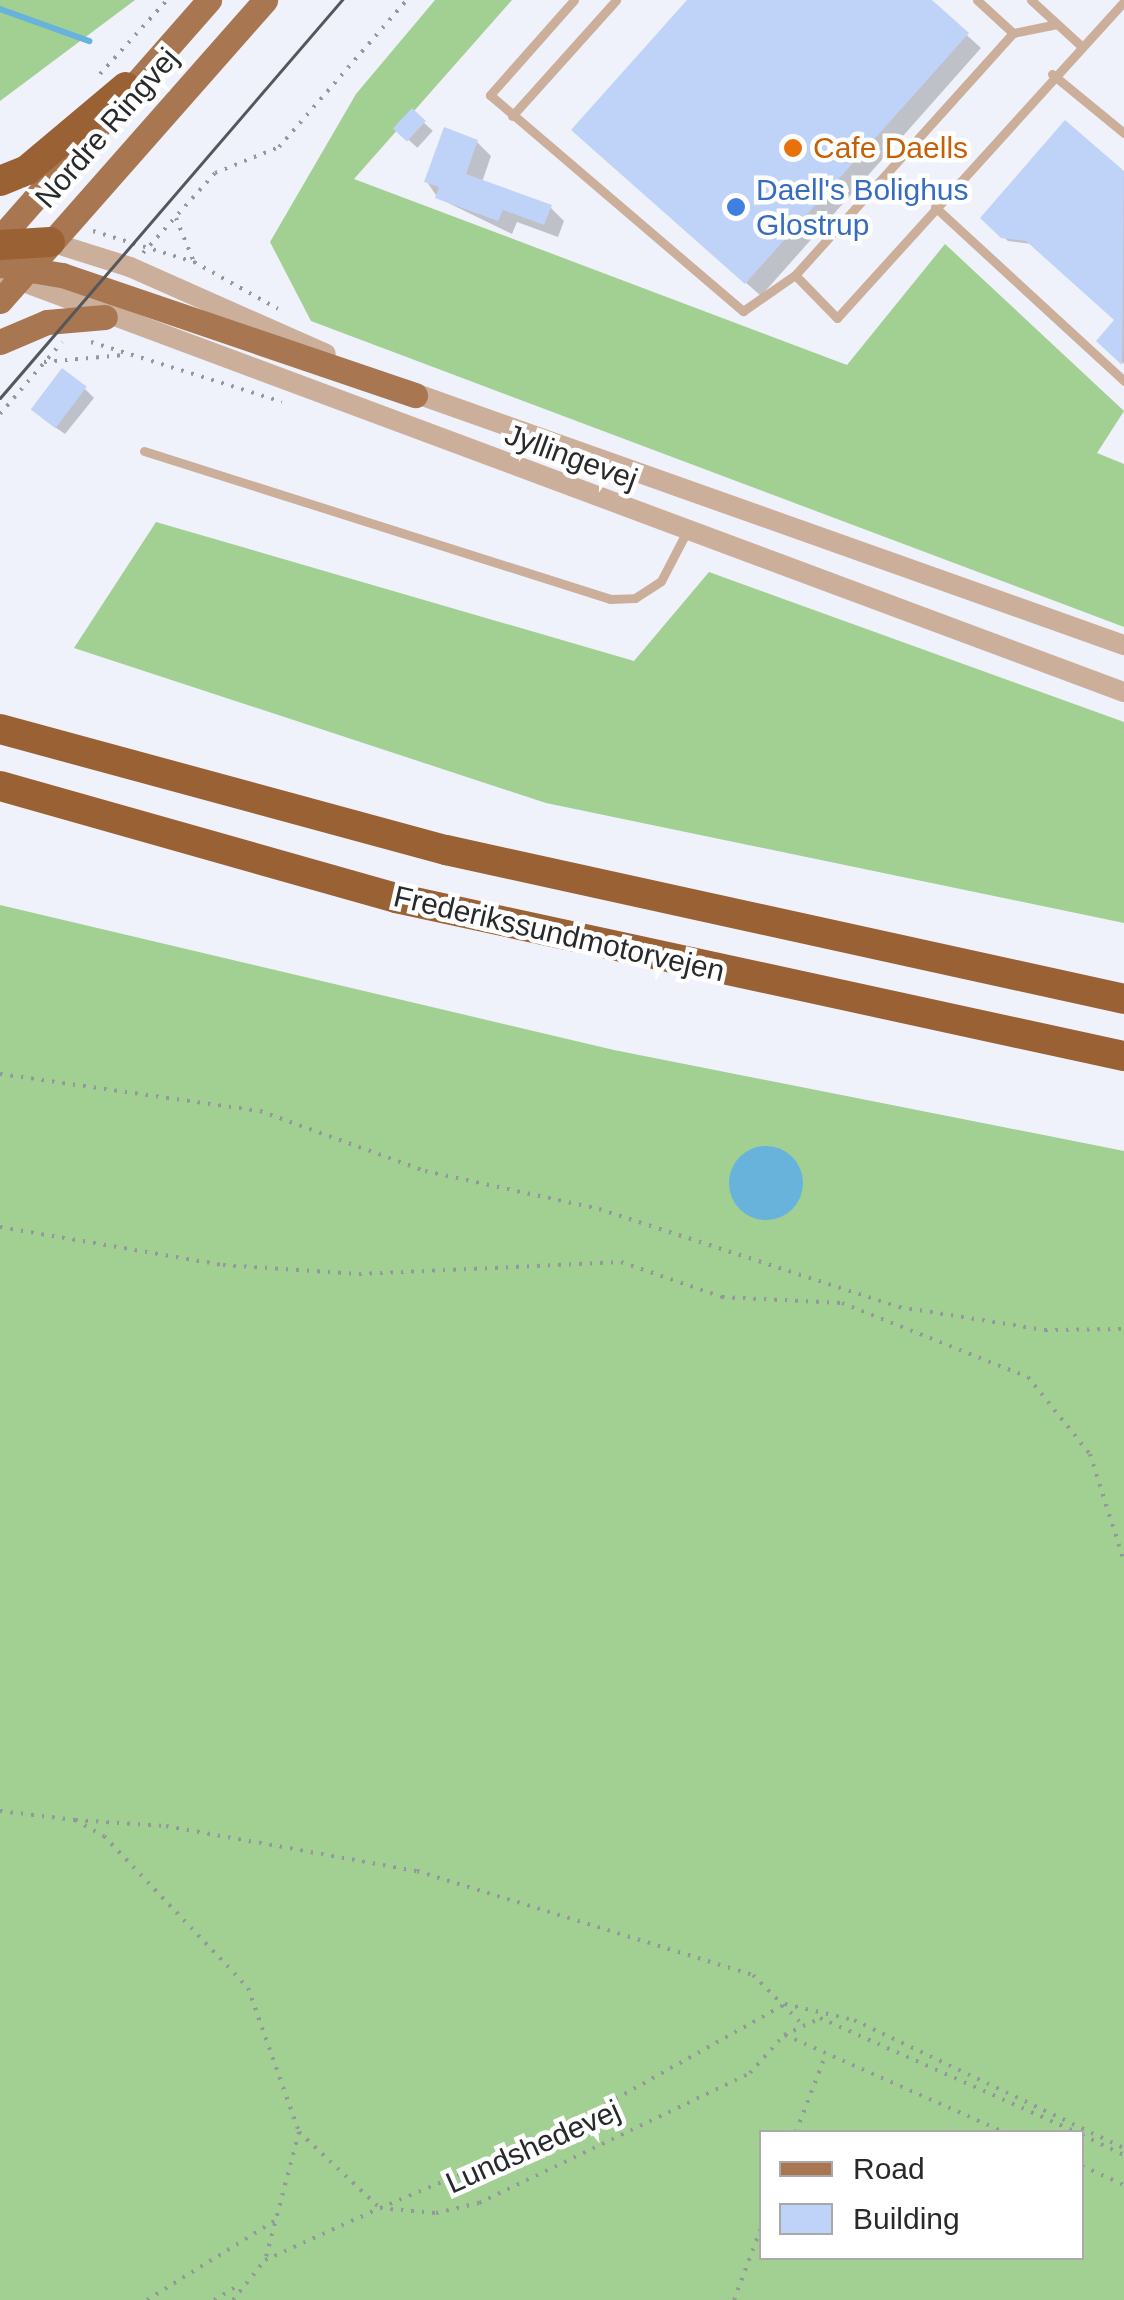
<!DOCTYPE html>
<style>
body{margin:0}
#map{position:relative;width:1124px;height:2300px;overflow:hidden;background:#eff2fa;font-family:Arial,sans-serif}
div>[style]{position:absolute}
.forest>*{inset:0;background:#a2cf92}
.water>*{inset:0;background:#67b3dc}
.round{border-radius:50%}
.shadow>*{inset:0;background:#0003;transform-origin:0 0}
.stream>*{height:6px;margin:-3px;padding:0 3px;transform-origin:3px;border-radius:3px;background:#67b3dc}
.building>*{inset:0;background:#bfd2f8;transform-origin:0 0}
.path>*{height:4px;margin-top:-2px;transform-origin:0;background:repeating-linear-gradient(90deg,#94979c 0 2.5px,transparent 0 10.5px)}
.service>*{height:9px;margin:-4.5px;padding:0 4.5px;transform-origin:4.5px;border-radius:4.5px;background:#cbaf9b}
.tertiary>*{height:20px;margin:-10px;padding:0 10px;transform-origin:10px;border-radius:10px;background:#cbaf9b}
.primary>*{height:25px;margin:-12.5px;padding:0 12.5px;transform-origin:12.5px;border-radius:12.5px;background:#a87651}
.motorway>*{height:30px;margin:-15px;padding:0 15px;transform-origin:15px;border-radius:15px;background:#9a6134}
.tram>*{height:2.5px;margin:-1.25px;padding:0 1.25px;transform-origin:1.25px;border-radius:1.25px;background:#55575a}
.dots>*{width:28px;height:28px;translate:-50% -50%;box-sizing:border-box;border:5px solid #fff;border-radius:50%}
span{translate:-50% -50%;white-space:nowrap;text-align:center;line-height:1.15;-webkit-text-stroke:9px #fff;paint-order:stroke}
.street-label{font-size:30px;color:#27292b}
.food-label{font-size:30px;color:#c56008}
.left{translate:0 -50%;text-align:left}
.shop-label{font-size:30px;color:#366cbe}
.legend{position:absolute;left:759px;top:2130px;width:325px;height:130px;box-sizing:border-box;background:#fff;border:2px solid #a9a9aa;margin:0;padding:12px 18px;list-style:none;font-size:30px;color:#27292b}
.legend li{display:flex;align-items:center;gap:20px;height:50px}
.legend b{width:50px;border:2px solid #a9a9aa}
</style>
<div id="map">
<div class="forest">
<div style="clip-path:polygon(0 0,135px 0,0 101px)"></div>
<div style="clip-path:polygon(435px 0,512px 0,354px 179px,847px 365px,945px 244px,1124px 411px,1097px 453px,1124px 464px,1124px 627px,311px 321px,270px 242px,356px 94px)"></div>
<div style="clip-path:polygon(156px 522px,634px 661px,709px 572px,1124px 722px,1124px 923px,546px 803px,74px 648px)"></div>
<div style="clip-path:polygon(evenodd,0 905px,614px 1050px,1124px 1151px,1124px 2300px,0 2300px,0 905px,762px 2132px,1082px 2132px,1082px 2258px,762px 2258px,762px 2132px)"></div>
</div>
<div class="water">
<div class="round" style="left:729px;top:1146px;width:74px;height:74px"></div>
</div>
<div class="shadow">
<div style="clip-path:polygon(690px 0,928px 0,981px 48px,761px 296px,589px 144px)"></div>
<div style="left:412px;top:112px;width:28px;height:23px;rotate:42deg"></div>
<div style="clip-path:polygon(1065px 124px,1124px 176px,1124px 364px,1100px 341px,1117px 320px,1032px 244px,1008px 241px,983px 217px)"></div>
<div style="clip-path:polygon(477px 142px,491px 156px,482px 182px,550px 207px,564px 221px,558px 237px,517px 222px,512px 234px,438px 198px,427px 182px)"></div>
<div style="clip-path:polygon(85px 389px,94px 398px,65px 434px,42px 418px)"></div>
</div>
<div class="stream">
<div style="left:0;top:9px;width:95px;rotate:19.8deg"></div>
</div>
<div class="building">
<div style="clip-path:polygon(687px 0,932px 0,969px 33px,745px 284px,571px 130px)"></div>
<div style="left:412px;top:108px;width:19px;height:28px;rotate:43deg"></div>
<div style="clip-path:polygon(1065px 120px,1124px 171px,1122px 365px,1096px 341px,1114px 320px,1026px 241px,1001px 238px,980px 218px)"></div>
<div style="clip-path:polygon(444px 127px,478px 140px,466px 174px,552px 205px,544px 225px,503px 210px,498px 221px,435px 198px,439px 187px,424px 182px)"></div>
<div style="left:62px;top:368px;width:31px;height:52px;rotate:37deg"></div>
</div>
<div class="path">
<div style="left:100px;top:74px;width:100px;rotate:-47.8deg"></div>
<div style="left:176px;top:218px;width:48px;rotate:67.8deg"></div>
<div style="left:194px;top:262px;width:96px;rotate:29.2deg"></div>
<div style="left:93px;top:231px;width:106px;rotate:17.1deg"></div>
<div style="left:143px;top:253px;width:108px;rotate:-48deg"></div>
<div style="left:215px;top:173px;width:69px;rotate:-22.1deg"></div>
<div style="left:279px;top:147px;width:195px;rotate:-49deg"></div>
<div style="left:91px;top:342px;width:200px;rotate:17.4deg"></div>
<div style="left:44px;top:362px;width:80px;rotate:-5deg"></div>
<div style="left:0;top:414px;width:95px;rotate:-49.3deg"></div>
<div style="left:0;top:1074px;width:263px;rotate:8.1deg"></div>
<div style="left:260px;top:1111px;width:176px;rotate:20deg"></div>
<div style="left:425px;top:1171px;width:178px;rotate:12.3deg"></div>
<div style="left:599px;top:1209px;width:316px;rotate:18.1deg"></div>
<div style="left:899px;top:1307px;width:148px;rotate:9deg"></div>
<div style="left:1045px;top:1330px;width:79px;rotate:-0.7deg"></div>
<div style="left:0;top:1227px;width:226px;rotate:9.7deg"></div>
<div style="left:223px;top:1265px;width:136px;rotate:3.8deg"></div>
<div style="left:359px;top:1274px;width:262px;rotate:-2.6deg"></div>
<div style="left:621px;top:1262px;width:107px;rotate:19.1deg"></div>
<div style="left:722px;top:1297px;width:120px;rotate:2.9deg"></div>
<div style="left:842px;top:1303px;width:200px;rotate:21.7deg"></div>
<div style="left:1028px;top:1377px;width:99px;rotate:51.2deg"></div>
<div style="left:1090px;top:1454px;width:112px;rotate:72.4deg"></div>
<div style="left:0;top:1811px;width:76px;rotate:6.8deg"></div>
<div style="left:75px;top:1820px;width:33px;rotate:29deg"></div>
<div style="left:104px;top:1836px;width:209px;rotate:46.5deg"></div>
<div style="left:248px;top:1988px;width:153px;rotate:70.5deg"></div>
<div style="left:299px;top:2132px;width:129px;rotate:104.8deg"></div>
<div style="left:75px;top:1820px;width:91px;rotate:3.8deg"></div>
<div style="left:166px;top:1826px;width:255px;rotate:10.2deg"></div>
<div style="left:417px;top:1871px;width:352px;rotate:17.2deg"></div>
<div style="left:753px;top:1975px;width:66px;rotate:45deg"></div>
<div style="left:785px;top:2035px;width:240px;rotate:23.9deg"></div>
<div style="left:299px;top:2132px;width:111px;rotate:43.2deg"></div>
<div style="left:380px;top:2208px;width:176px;rotate:-22.8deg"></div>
<div style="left:542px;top:2140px;width:278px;rotate:-29.2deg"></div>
<div style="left:785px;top:2004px;width:71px;rotate:13.1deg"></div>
<div style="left:854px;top:2020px;width:299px;rotate:25.4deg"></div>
<div style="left:796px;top:2132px;width:84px;rotate:-69deg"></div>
<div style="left:1082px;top:2135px;width:47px;rotate:25.5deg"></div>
<div style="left:1082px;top:2166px;width:46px;rotate:24.3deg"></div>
<div style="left:147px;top:2300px;width:152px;rotate:-31.8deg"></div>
<div style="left:214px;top:2300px;width:26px;rotate:-31deg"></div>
<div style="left:233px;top:2300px;width:51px;rotate:-51.3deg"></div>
<div style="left:265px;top:2260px;width:126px;rotate:-24.3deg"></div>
<div style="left:380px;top:2208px;width:56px;rotate:5.1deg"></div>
<div style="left:436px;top:2213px;width:44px;rotate:-13.1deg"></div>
<div style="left:479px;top:2203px;width:301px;rotate:-25.6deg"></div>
<div style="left:750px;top:2073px;width:51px;rotate:-48.2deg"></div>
<div style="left:784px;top:2035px;width:40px;rotate:-25deg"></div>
<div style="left:820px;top:2018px;width:280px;rotate:24deg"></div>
<div style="left:734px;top:2300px;width:80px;rotate:-69.5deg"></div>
</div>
<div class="service">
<div style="left:574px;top:0;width:127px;rotate:131.5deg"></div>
<div style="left:490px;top:95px;width:333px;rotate:40.5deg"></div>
<div style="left:743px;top:311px;width:63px;rotate:-34.7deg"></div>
<div style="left:977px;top:0;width:49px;rotate:42.5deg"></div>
<div style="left:1031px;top:0;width:65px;rotate:42.5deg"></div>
<div style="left:1057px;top:24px;width:45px;rotate:168.4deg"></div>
<div style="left:1013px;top:33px;width:326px;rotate:132deg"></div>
<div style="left:795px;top:275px;width:60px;rotate:45.7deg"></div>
<div style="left:837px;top:318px;width:427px;rotate:-47.8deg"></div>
<div style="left:1052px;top:74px;width:93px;rotate:39.3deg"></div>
<div style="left:512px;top:116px;width:156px;rotate:-48.1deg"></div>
<div style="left:935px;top:207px;width:257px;rotate:42.6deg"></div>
<div style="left:144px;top:451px;width:489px;rotate:17.6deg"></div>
<div style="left:610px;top:599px;width:25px;rotate:-2deg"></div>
<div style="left:635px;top:598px;width:31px;rotate:-33deg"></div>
<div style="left:661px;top:581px;width:56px;rotate:-62.5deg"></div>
</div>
<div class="tertiary">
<div style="left:38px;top:238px;width:96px;rotate:17.5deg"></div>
<div style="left:130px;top:267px;width:214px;rotate:23.9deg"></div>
<div style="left:7px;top:276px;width:1192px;rotate:20.43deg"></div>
<div style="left:403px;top:389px;width:765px;rotate:19.55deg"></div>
</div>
<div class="primary">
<div style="left:0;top:238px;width:317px;rotate:-48.7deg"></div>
<div style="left:0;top:265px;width:63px;rotate:9.2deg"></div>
<div style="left:62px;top:275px;width:373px;rotate:18.8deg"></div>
<div style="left:0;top:301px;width:401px;rotate:-48.6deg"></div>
<div style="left:0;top:342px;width:51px;rotate:-23.1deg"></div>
<div style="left:47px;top:322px;width:58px;rotate:-4.9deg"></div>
</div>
<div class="motorway">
<div style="left:0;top:181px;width:29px;rotate:-22deg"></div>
<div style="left:27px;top:170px;width:129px;rotate:-40deg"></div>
<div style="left:0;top:245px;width:50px;rotate:-3.4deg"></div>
<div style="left:0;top:729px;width:462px;rotate:15.2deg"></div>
<div style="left:446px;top:850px;width:694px;rotate:12.39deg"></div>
<div style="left:0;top:786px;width:412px;rotate:15.8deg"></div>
<div style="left:396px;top:898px;width:745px;rotate:12.25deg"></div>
</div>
<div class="tram">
<div style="left:0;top:398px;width:525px;rotate:-49.33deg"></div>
</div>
<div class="dots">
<div style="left:793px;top:148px;background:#e8710a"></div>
<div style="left:736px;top:207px;background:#3f7fe0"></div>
</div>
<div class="street-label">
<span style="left:107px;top:128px;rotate:-49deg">Nordre Ringvej</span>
<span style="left:571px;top:457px;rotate:20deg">Jyllingevej</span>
<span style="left:559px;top:934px;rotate:13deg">Frederikssundmotorvejen</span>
<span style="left:533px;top:2147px;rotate:-24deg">Lundshedevej</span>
</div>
<div class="food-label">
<span class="left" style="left:813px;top:148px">Cafe Daells</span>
</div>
<div class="shop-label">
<span class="left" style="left:756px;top:207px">Daell's Bolighus<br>Glostrup</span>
</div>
<ul class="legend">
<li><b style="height:12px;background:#a87651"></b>Road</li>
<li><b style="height:28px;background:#bfd2f8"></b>Building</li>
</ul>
</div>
